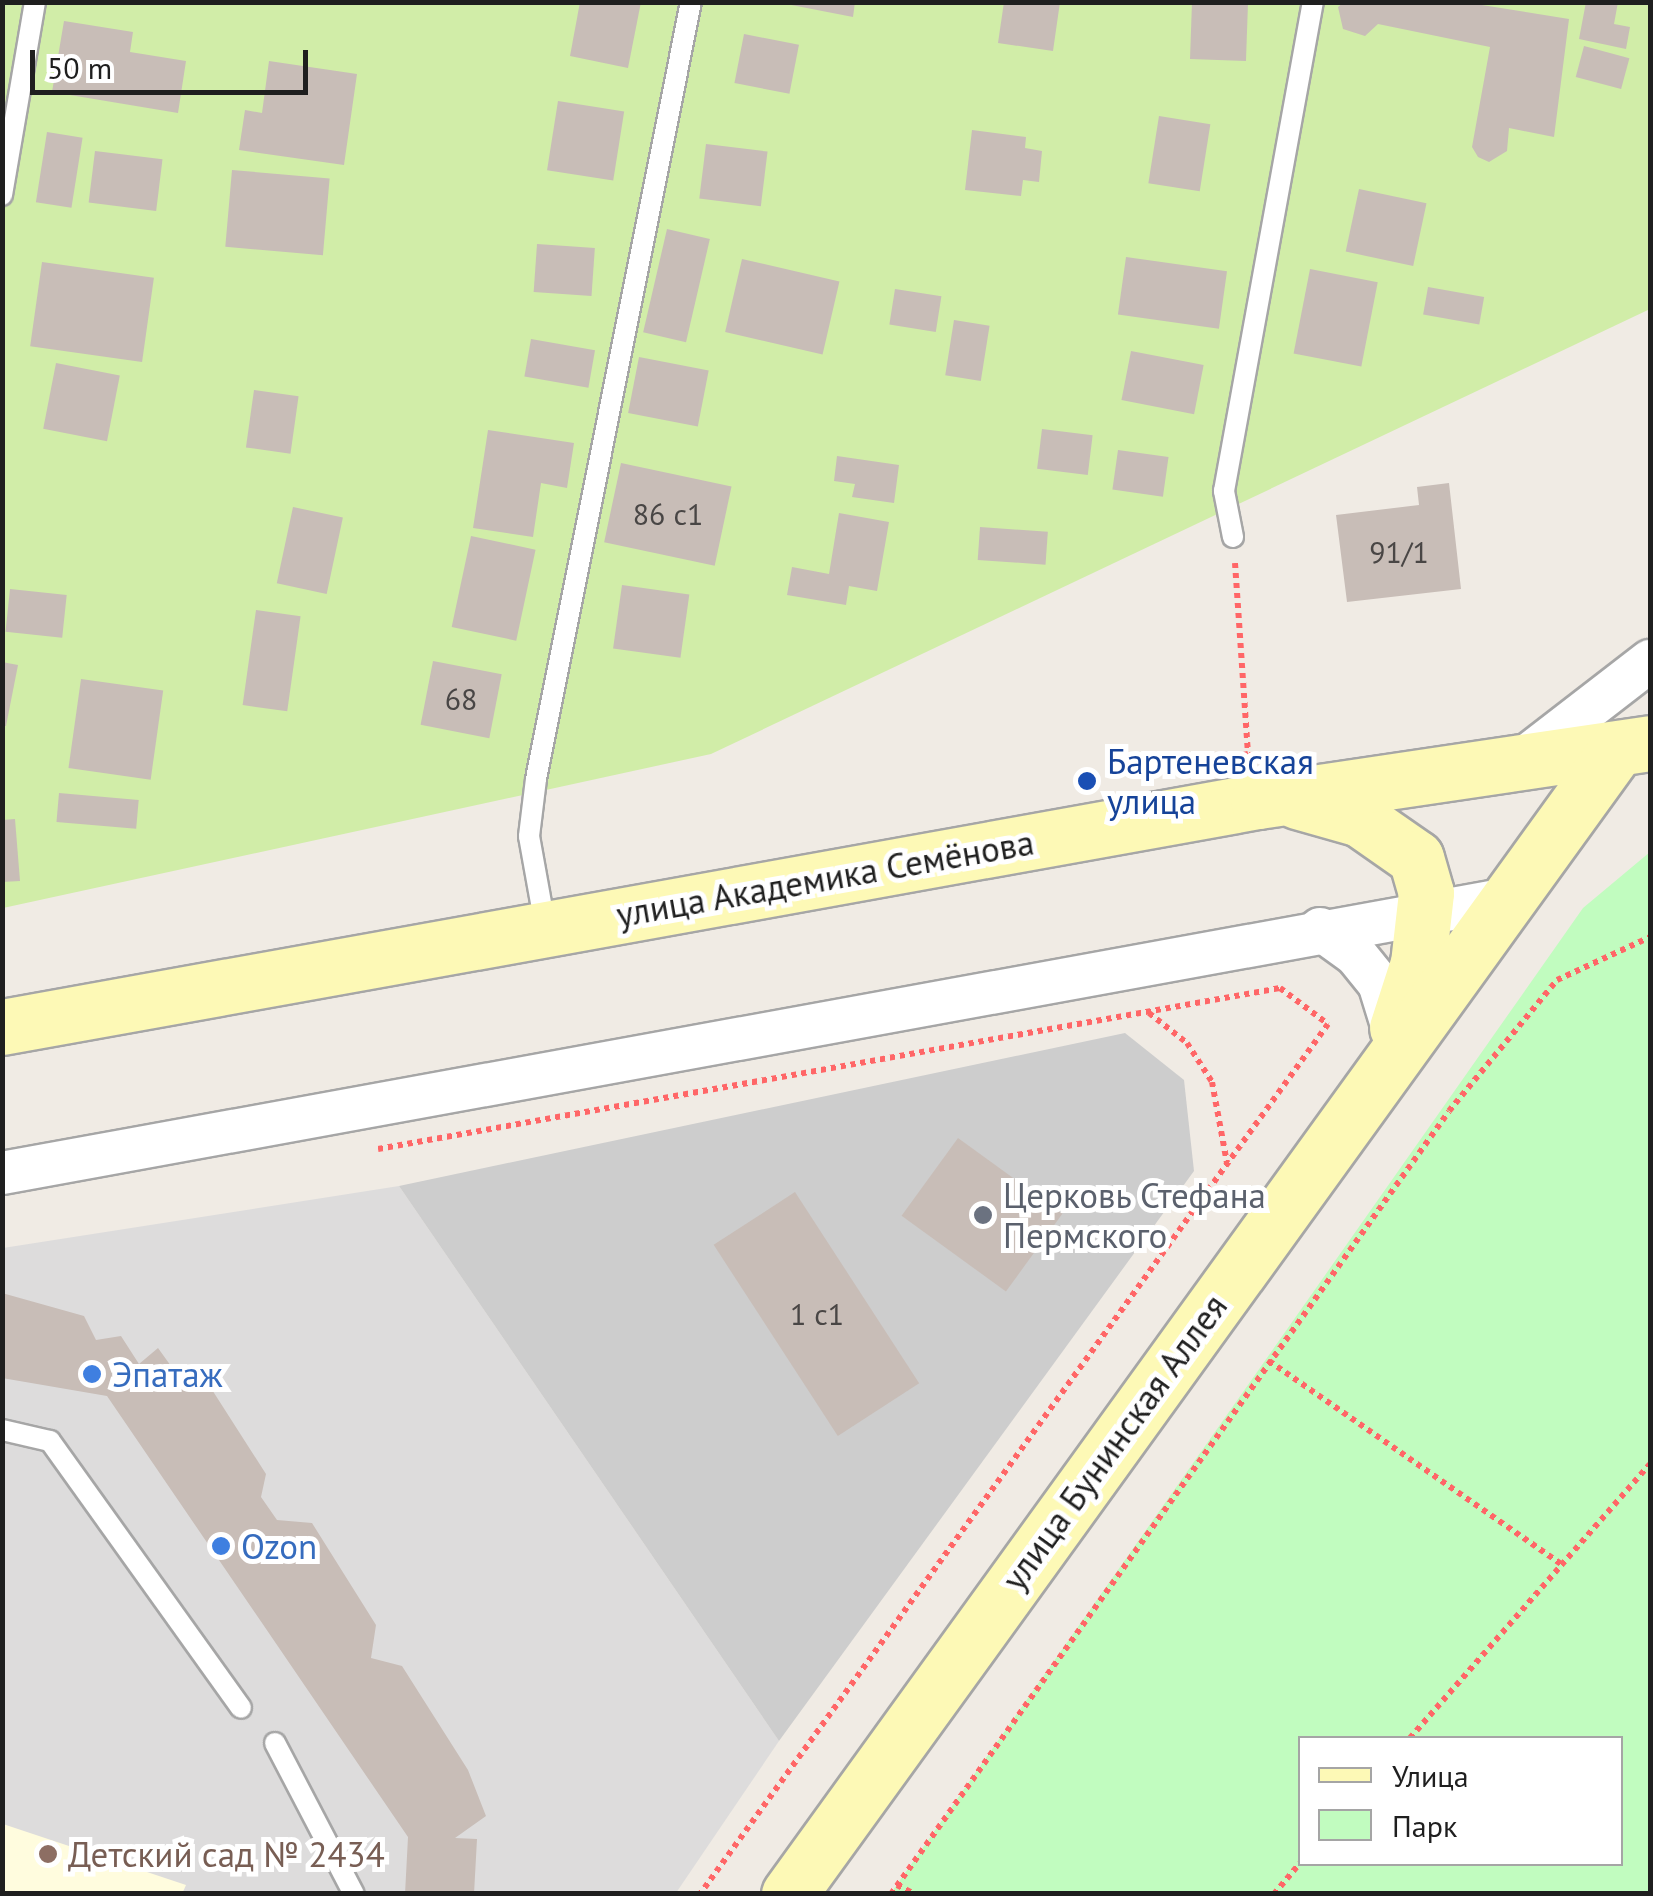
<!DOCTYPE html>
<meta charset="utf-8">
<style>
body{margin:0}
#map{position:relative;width:1653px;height:1896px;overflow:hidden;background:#f0ebe4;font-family:"PT Sans",sans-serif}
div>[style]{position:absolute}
.residential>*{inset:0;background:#dddcdc}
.education>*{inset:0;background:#fffcde}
.religious>*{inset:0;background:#cdcdcd}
.grass>*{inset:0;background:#d1eda8}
.park>*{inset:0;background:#c1fcbf}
.building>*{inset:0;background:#c8bdb7;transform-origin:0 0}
.path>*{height:6px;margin-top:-3px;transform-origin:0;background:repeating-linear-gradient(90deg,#ff6667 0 5px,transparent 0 10px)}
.roads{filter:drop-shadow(2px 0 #a6a6a6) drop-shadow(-2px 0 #a6a6a6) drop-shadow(0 2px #a6a6a6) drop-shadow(0 -2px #a6a6a6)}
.lane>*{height:20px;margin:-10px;padding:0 10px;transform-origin:10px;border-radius:10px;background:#fff}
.street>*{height:42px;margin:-21px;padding:0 21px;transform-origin:21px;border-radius:21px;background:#fff}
.secondary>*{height:55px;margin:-27.5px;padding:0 27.5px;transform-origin:27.5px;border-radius:27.5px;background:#fdf9b6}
.dots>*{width:28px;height:28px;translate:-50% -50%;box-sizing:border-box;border:5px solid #fff;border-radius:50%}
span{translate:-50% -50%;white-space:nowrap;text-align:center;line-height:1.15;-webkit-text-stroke:10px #fff;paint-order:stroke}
.number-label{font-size:30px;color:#494645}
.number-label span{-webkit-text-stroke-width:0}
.transit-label{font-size:35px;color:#164399}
.left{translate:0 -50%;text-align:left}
.street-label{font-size:35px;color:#1f1f1f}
.worship-label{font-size:35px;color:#5b616d}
.shop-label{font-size:35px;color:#366cbe}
.education-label{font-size:35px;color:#785e54}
.frame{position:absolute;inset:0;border:5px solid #1f1f1f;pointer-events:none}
.legend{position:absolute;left:1298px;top:1736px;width:325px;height:130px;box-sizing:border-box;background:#fff;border:2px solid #a5a5a5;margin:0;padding:12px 18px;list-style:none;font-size:30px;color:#1f1f1f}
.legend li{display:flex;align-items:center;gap:20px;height:50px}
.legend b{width:50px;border:2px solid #a5a5a5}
.scale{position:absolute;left:30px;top:50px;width:278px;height:45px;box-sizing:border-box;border:5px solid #1f1f1f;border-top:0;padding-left:12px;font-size:30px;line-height:35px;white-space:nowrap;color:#1f1f1f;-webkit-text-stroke:8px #fff;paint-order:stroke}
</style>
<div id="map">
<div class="residential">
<div style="clip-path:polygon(399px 1186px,779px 1741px,676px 1893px,3px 1894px,3px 1248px)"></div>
</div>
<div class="education">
<div style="clip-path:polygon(3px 1824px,186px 1885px,182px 1894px,3px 1893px)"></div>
</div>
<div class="religious">
<div style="clip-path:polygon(1125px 1033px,1184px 1080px,1194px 1171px,779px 1741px,399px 1186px)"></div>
</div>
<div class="grass">
<div style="clip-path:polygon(2px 3px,1650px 3px,1650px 309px,711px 754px,3px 908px)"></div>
</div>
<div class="park">
<div style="clip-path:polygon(evenodd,1650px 852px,1650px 1893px,891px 1893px,1583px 908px,1650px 852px,1300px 1738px,1620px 1738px,1620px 1864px,1300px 1864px,1300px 1738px)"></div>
</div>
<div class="building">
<div style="clip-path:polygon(580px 2px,641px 2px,628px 68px,570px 56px)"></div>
<div style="clip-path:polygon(776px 2px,855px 2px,853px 17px)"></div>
<div style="clip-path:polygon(1004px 2px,1060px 2px,1053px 51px,998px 43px)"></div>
<div style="left:1192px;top:2px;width:56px;height:57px;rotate:2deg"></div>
<div style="clip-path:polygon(1344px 2px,1463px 2px,1569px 19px,1554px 137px,1509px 128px,1507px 151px,1489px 162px,1478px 157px,1472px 147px,1490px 47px,1378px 24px,1365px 36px,1343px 29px,1338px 7px)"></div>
<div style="clip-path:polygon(1586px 2px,1618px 2px,1614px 24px,1630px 27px,1626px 49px,1579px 39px)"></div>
<div style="clip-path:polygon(64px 21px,133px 32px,130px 52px,186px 61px,178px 113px,52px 92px)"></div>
<div style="left:744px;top:34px;width:56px;height:50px;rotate:11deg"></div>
<div style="left:1584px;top:46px;width:47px;height:32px;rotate:15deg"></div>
<div style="clip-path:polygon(269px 61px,357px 74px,344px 165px,239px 150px,245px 110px,262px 113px)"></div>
<div style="left:558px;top:101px;width:67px;height:70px;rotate:9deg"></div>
<div style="left:1159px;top:116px;width:52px;height:68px;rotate:9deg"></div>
<div style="clip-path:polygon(972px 130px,1026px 137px,1025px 148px,1042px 151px,1039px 182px,1023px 180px,1021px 196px,965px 190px)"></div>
<div style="left:47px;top:132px;width:36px;height:71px;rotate:9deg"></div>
<div style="left:706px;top:144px;width:62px;height:55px;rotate:7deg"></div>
<div style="left:95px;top:151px;width:68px;height:52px;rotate:7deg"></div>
<div style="left:232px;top:170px;width:98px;height:77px;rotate:5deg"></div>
<div style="left:1359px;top:189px;width:69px;height:64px;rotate:12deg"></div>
<div style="left:667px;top:229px;width:44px;height:106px;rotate:13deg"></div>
<div style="left:537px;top:244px;width:58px;height:48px;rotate:4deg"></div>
<div style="left:1126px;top:257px;width:102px;height:58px;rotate:8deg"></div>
<div style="left:742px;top:259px;width:100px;height:75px;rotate:13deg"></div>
<div style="left:42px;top:262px;width:113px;height:85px;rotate:8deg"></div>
<div style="left:1310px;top:269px;width:69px;height:86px;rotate:11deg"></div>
<div style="left:1428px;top:287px;width:57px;height:28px;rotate:10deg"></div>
<div style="left:895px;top:289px;width:47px;height:36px;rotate:9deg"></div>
<div style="left:954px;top:320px;width:36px;height:56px;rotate:9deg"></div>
<div style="left:531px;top:339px;width:65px;height:38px;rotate:10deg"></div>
<div style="left:1131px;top:351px;width:74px;height:50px;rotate:11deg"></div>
<div style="left:639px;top:357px;width:71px;height:57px;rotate:11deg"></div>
<div style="left:56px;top:363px;width:65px;height:67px;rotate:11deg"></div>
<div style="left:254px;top:390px;width:45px;height:58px;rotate:8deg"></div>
<div style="left:1042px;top:429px;width:51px;height:40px;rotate:7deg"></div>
<div style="clip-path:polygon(488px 430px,574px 443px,567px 488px,541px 483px,533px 537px,473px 528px)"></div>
<div style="left:1118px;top:450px;width:51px;height:40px;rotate:8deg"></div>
<div style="clip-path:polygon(837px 456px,899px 465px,894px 503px,852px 497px,855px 484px,834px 481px)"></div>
<div style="left:621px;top:463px;width:113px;height:81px;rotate:12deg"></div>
<div style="clip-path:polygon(1449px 483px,1461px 589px,1347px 602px,1336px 515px,1419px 505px,1417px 487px)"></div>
<div style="left:293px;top:507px;width:51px;height:78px;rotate:12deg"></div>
<div style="clip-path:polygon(839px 513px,889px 522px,877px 591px,849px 586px,846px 605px,787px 595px,792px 567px,829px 574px)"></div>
<div style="left:980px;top:527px;width:68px;height:33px;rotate:4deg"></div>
<div style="left:471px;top:536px;width:66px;height:93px;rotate:12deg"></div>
<div style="left:622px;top:585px;width:68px;height:64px;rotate:8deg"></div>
<div style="left:10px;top:589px;width:57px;height:43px;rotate:6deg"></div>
<div style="left:256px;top:610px;width:45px;height:96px;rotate:8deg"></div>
<div style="left:433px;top:661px;width:70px;height:65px;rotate:11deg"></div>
<div style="clip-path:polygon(2px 662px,18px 665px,6px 726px,2px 726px)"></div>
<div style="left:81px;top:679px;width:83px;height:90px;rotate:8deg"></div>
<div style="left:59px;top:793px;width:80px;height:29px;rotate:5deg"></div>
<div style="clip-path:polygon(15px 819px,20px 881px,2px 882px,2px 820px)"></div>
<div style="left:958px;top:1138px;width:129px;height:96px;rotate:36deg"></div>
<div style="left:795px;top:1192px;width:228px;height:97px;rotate:57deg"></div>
<div style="clip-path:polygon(2px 1293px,84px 1316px,96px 1340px,121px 1336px,139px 1364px,158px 1348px,176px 1373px,200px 1371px,266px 1474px,261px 1497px,277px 1520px,312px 1523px,376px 1625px,371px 1658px,402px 1666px,468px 1770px,486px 1816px,455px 1838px,477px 1839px,474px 1894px,405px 1894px,408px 1837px,107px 1396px,2px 1378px)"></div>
</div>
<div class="path">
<div style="left:1235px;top:563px;width:191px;rotate:86.1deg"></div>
<div style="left:1248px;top:754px;width:5px;rotate:169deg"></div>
<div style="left:1149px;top:1013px;width:48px;rotate:38.3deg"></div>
<div style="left:1187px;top:1043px;width:46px;rotate:57.3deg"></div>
<div style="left:1212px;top:1082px;width:82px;rotate:79.5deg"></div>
<div style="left:378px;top:1149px;width:916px;rotate:-10.12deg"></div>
<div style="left:1280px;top:988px;width:60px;rotate:36.9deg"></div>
<div style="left:1328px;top:1024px;width:1073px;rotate:125.82deg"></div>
<div style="left:1269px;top:1361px;width:357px;rotate:34.8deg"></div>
<div style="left:1410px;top:1738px;width:364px;rotate:-48.8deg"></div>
<div style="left:897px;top:1885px;width:20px;rotate:27deg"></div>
<div style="left:891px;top:1894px;width:961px;rotate:-54.52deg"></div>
<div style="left:1449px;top:1111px;width:170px;rotate:-50.5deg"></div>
<div style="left:1557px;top:980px;width:102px;rotate:-24.8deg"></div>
<div style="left:1274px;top:1894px;width:40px;rotate:-50deg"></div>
</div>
<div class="roads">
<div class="lane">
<div style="left:2px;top:195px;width:196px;rotate:-80.3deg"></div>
<div style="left:1233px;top:537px;width:47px;rotate:-101.1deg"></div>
<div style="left:1224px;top:491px;width:497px;rotate:-79.7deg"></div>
<div style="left:545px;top:925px;width:90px;rotate:-100.2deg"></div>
<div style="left:529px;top:836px;width:57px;rotate:-83deg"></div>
<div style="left:536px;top:779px;width:792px;rotate:-78.72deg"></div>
<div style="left:2px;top:1430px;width:49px;rotate:12.9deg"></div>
<div style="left:50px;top:1441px;width:328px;rotate:54.4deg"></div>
<div style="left:275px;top:1743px;width:170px;rotate:62.4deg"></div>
</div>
<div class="street">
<div style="left:1518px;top:763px;width:167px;rotate:-37.7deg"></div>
<div style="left:1320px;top:929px;width:44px;rotate:35.8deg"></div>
<div style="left:1356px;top:955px;width:36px;rotate:51deg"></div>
<div style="left:1379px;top:983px;width:54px;rotate:72.9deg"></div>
<div style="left:2px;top:1173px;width:1529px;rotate:-10.32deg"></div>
</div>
<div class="secondary">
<div style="left:1297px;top:801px;width:66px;rotate:15.9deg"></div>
<div style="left:1360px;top:819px;width:68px;rotate:34.9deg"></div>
<div style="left:1416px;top:858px;width:36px;rotate:74deg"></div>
<div style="left:1426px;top:893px;width:70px;rotate:96.5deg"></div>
<div style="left:1418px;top:963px;width:68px;rotate:107.9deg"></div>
<div style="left:2px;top:1027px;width:1276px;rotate:-10.2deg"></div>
<div style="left:1258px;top:801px;width:396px;rotate:-8.4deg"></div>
<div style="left:789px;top:1894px;width:1413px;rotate:-54.13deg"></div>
</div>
</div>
<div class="dots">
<div style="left:1087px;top:781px;background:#1a4fb4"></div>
<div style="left:983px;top:1215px;background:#6b7280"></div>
<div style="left:92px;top:1374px;background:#3f7fe0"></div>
<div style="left:221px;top:1546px;background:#3f7fe0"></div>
<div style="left:48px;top:1854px;background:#8d6e63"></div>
</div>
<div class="number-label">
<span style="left:668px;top:514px">86 с1</span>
<span style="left:1399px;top:552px">91/1</span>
<span style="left:461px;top:699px">68</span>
<span style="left:817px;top:1314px">1 с1</span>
</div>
<div class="transit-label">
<span class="left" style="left:1107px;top:781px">Бартеневская<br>улица</span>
</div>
<div class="street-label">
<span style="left:825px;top:878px;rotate:-10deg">улица Академика Семёнова</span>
<span style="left:1114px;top:1442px;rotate:-54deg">улица Бунинская Аллея</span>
</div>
<div class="worship-label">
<span class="left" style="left:1003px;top:1215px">Церковь Стефана<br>Пермского</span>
</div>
<div class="shop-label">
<span class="left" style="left:112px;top:1374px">Эпатаж</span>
<span class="left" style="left:241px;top:1546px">Ozon</span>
</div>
<div class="education-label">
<span class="left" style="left:68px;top:1854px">Детский сад № 2434</span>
</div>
<div class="frame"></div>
<ul class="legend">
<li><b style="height:12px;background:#fdf9b6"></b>Улица</li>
<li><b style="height:28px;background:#c1fcbf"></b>Парк</li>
</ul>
<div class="scale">50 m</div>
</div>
